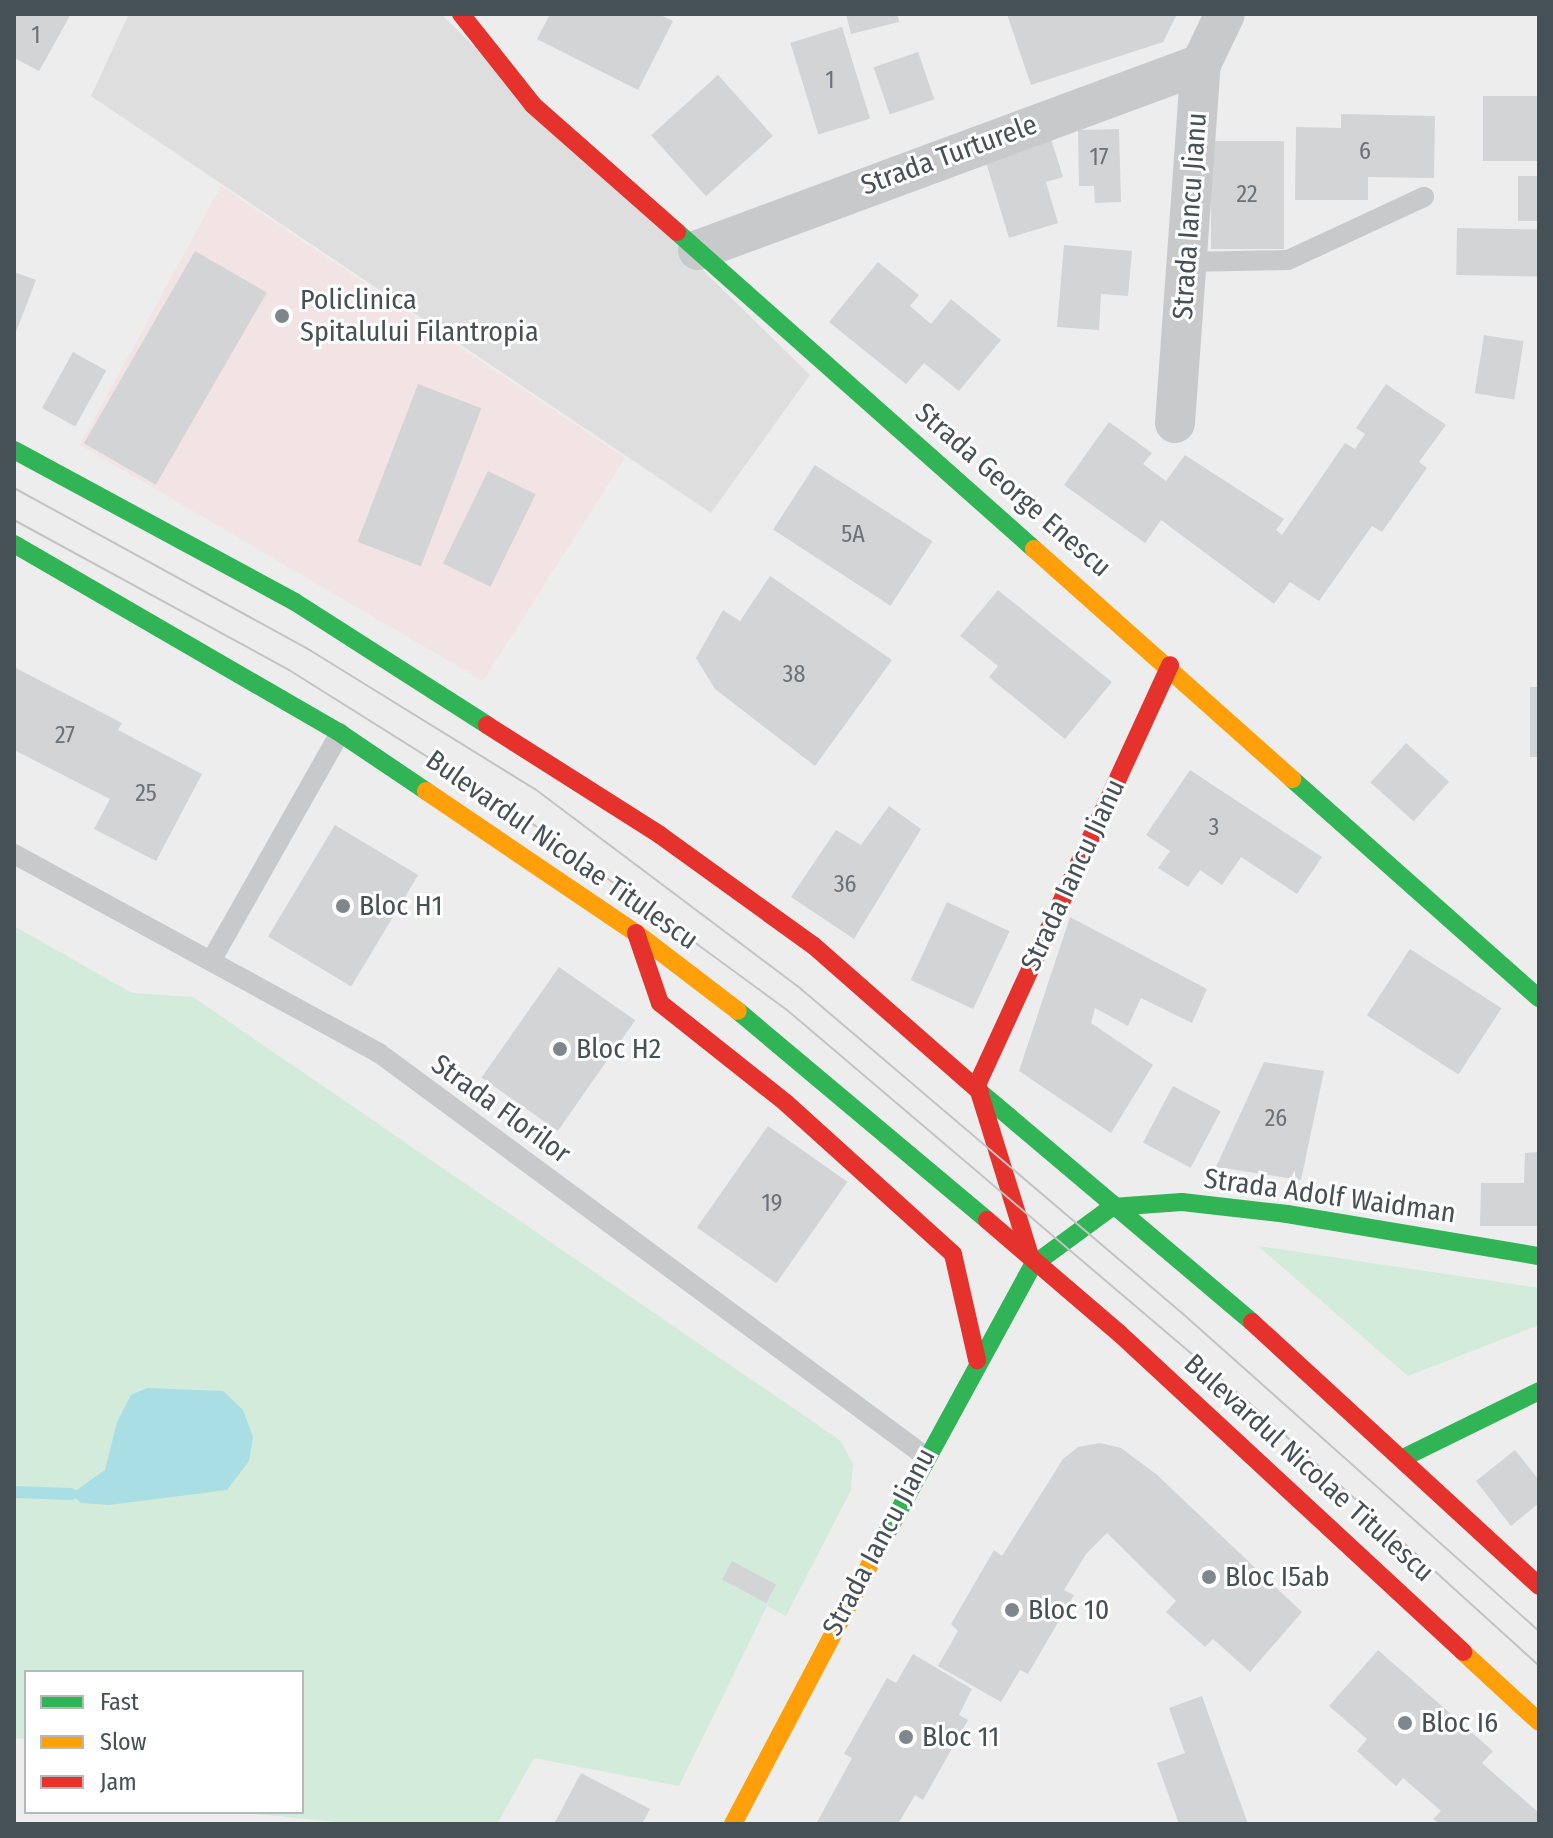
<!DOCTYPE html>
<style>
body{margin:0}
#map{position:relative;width:1553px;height:1838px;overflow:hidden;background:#ededed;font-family:"Fira Sans Condensed",sans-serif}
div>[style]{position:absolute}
.education>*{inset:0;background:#dfdede}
.medical>*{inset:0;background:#f2e4e4}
.green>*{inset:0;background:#d3ebda}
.water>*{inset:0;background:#aadee5}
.stream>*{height:12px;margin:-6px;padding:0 6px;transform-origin:6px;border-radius:6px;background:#aadee5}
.building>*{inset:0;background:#d3d4d6;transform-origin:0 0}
.lane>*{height:20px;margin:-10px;padding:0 10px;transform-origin:10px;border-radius:10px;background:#c7c9cb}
.street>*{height:40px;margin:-20px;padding:0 20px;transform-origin:20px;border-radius:20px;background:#c7c9cb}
.fast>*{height:18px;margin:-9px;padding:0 9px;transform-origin:9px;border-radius:9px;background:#30b455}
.slow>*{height:18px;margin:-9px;padding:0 9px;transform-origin:9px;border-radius:9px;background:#ff9f0a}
.jam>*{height:18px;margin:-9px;padding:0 9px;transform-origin:9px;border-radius:9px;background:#e5322d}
.tram>*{height:2px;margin:-1px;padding:0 1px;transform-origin:1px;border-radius:1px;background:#c2c3c5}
.dots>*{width:22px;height:22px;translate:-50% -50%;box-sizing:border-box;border:4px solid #fff;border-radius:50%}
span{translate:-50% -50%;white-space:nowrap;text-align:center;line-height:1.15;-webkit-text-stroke:6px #fff;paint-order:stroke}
.number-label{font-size:24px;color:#6b7278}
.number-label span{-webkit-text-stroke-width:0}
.street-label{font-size:28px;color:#465057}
.poi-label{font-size:28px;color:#465057}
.left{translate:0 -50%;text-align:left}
.frame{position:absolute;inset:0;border:16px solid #465057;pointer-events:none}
.legend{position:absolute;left:24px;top:1670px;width:280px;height:144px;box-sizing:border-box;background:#fff;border:2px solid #b5b9bc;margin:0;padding:10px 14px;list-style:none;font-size:24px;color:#465057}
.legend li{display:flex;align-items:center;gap:16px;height:40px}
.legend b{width:40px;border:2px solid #b5b9bc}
</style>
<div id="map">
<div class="education">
<div style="clip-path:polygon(129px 14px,441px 14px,810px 375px,711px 513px,91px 96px)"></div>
</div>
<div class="medical">
<div style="clip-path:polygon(221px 186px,625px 458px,483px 681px,80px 445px)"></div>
</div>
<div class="green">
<div style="clip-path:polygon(14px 926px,132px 993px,193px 997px,841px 1441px,853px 1464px,851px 1490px,786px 1616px,767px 1606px,679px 1786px,534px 1758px,497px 1824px,357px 1824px,235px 1812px,302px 1812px,302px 1672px,26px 1672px,26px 1739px,14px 1738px)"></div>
<div style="clip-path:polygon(1258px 1246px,1539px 1288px,1539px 1325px,1408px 1376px)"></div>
</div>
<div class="water">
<div style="clip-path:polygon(147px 1388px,223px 1391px,243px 1410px,253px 1437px,249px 1461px,227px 1490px,109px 1505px,81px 1503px,71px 1494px,105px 1470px,117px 1422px,131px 1395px)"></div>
</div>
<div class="stream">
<div style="left:14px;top:1492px;width:57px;rotate:2deg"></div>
</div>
<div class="building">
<div style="clip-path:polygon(14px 14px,71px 14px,39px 71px,14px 58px)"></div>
<div style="clip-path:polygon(550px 14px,658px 14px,673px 21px,638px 90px,537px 39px)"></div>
<div style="clip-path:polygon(846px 14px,897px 14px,899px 22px,851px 34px)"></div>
<div style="clip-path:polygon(1007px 14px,1177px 14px,1163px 42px,1031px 85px)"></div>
<div style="left:842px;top:27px;width:96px;height:54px;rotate:73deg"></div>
<div style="left:918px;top:52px;width:50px;height:47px;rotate:71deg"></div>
<div style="left:718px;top:75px;width:82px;height:90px;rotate:48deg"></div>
<div style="left:1483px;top:96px;width:56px;height:65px"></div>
<div style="clip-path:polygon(1341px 114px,1435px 116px,1434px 178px,1368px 177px,1368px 200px,1295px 200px,1296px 127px,1341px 128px)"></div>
<div style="clip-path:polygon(1119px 129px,1121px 202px,1095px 203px,1094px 186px,1079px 186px,1078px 130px)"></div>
<div style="clip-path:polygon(1051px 139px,1063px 177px,1046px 182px,1058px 223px,1009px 238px,985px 159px)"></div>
<div style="left:1211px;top:141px;width:73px;height:108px"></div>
<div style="left:1518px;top:176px;width:21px;height:45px"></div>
<div style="left:1457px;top:228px;width:82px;height:47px;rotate:1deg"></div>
<div style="clip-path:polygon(1064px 245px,1132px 251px,1128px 296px,1101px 294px,1099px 330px,1057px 327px)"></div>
<div style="left:195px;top:251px;width:83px;height:222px;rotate:30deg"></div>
<div style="clip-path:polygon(878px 262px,919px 295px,910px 306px,931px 324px,951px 299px,1001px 340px,959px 391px,924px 363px,906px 384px,829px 322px)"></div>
<div style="clip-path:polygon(14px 272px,36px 280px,14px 337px)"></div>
<div style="left:1484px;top:335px;width:40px;height:59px;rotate:9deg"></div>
<div style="left:73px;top:352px;width:38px;height:64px;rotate:29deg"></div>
<div style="left:418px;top:384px;width:68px;height:169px;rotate:21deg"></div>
<div style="clip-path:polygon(1386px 384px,1446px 425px,1419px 462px,1427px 468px,1382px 532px,1372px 526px,1319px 601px,1290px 582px,1274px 604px,1161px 520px,1145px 543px,1064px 485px,1109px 422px,1152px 453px,1143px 464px,1166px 481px,1185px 455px,1284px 519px,1276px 530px,1282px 535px,1345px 443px,1355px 449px,1365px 434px,1356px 428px)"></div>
<div style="left:815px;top:465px;width:140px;height:77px;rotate:33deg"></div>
<div style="left:488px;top:471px;width:53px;height:103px;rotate:26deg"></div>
<div style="clip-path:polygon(770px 576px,892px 660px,815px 766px,715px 689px,696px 658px,723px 610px,740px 621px)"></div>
<div style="clip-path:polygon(998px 590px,1112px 682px,1065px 739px,989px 677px,998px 666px,960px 636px)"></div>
<div style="clip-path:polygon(14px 667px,122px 723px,118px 730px,202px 774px,156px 861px,94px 829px,110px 799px,14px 750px)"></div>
<div style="left:1530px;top:687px;width:9px;height:70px"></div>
<div style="left:1406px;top:743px;width:58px;height:53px;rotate:42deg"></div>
<div style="clip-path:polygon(1190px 770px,1322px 857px,1297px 894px,1241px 857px,1222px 885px,1200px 870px,1188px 887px,1158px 868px,1170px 851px,1146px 835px)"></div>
<div style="clip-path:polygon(889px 806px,921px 829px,854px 939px,791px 897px,836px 830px,861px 845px)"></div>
<div style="left:335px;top:825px;width:97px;height:130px;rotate:31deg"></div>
<div style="left:947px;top:902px;width:69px;height:86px;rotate:25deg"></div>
<div style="clip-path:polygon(1070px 917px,1207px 989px,1192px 1023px,1141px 998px,1128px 1026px,1095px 1008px,1091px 1023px,1153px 1065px,1111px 1133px,1019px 1071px)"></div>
<div style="left:1410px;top:949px;width:109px;height:79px;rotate:33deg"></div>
<div style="left:559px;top:967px;width:93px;height:135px;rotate:35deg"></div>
<div style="clip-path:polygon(1264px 1062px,1324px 1071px,1301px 1180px,1216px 1167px)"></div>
<div style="left:1173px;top:1086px;width:54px;height:64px;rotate:28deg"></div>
<div style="left:768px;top:1126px;width:97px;height:124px;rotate:35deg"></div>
<div style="clip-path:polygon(1539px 1152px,1539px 1226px,1480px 1226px,1481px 1183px,1524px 1183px,1525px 1153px)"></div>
<div style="clip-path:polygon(1100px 1443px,1121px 1448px,1156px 1474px,1302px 1612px,1250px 1672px,1213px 1639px,1205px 1647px,1166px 1612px,1176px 1601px,1107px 1533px,1086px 1554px,1064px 1590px,1074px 1595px,1028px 1674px,1020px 1670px,1001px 1702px,938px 1666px,958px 1631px,951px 1624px,994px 1550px,1002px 1556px,1063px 1459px,1078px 1447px)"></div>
<div style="clip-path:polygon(1515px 1450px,1539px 1480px,1539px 1503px,1511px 1526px,1476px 1481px)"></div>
<div style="left:732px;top:1561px;width:50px;height:21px;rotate:28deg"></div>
<div style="clip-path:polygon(1378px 1650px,1493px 1751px,1482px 1763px,1539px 1813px,1539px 1824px,1439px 1824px,1433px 1819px,1441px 1811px,1403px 1778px,1396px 1786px,1357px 1751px,1367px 1739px,1329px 1706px)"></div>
<div style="clip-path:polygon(913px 1654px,972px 1689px,959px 1715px,968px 1720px,923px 1800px,915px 1795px,898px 1824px,816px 1824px,852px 1758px,844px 1754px,887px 1678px,896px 1683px)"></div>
<div style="clip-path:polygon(1202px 1696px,1218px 1741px,1248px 1824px,1179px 1824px,1157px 1763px,1185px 1753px,1169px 1708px)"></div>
<div style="clip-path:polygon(581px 1773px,650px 1809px,642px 1824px,554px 1824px)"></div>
</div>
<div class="lane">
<div style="left:1186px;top:262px;width:102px;rotate:-1.1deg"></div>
<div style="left:1288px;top:260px;width:150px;rotate:-24.9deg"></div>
<div style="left:14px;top:854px;width:416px;rotate:28.6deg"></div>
<div style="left:379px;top:1053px;width:679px;rotate:36.43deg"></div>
<div style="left:211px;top:961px;width:262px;rotate:-60.5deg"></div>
</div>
<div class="street">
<div style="left:698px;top:250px;width:536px;rotate:-20.29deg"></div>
<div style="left:1175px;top:423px;width:360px;rotate:-85.9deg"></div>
<div style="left:1201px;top:64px;width:55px;rotate:-64.4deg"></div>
</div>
<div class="fast">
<div style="left:677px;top:232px;width:477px;rotate:41.6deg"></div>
<div style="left:14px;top:450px;width:319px;rotate:28.4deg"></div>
<div style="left:295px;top:602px;width:228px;rotate:32.6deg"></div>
<div style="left:14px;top:544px;width:377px;rotate:30.1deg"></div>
<div style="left:340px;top:733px;width:104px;rotate:34deg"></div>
<div style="left:1292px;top:779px;width:330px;rotate:41.6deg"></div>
<div style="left:738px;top:1011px;width:325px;rotate:40deg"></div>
<div style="left:980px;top:1092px;width:356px;rotate:40.2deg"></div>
<div style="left:1112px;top:1207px;width:70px;rotate:-4.1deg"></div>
<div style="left:1182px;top:1202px;width:106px;rotate:6.5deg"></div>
<div style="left:1287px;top:1214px;width:255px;rotate:9.5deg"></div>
<div style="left:1405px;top:1457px;width:149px;rotate:-26.2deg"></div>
<div style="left:878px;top:1549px;width:324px;rotate:-61.4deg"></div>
<div style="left:1033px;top:1265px;width:98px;rotate:-36.3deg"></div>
</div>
<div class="slow">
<div style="left:1034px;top:549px;width:346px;rotate:41.7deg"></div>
<div style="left:426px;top:791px;width:254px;rotate:34.1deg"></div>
<div style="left:636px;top:933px;width:128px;rotate:37.4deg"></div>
<div style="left:1463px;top:1652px;width:103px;rotate:42.6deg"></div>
<div style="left:733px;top:1824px;width:311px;rotate:-62.2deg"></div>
</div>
<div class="jam">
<div style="left:461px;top:14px;width:116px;rotate:51.6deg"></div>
<div style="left:533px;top:105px;width:192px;rotate:41.4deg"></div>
<div style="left:487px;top:725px;width:205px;rotate:32.4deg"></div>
<div style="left:660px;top:835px;width:190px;rotate:35.8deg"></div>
<div style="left:814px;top:946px;width:221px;rotate:41.3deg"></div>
<div style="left:636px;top:933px;width:74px;rotate:71.1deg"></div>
<div style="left:660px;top:1003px;width:161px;rotate:38.4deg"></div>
<div style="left:786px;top:1103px;width:225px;rotate:42.1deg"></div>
<div style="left:953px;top:1254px;width:109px;rotate:77.2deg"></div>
<div style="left:987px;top:1220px;width:175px;rotate:40.6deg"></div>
<div style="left:1120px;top:1334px;width:468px;rotate:42.8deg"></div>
<div style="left:1030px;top:1256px;width:179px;rotate:-107.2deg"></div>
<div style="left:977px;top:1085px;width:462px;rotate:-65.3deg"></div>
<div style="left:1252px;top:1322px;width:390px;rotate:42.6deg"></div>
</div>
<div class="tram">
<div style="left:14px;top:488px;width:335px;rotate:28.7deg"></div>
<div style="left:308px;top:649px;width:267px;rotate:31.7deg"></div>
<div style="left:535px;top:789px;width:333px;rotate:36.9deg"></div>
<div style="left:801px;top:989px;width:500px;rotate:40.38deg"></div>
<div style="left:1182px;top:1313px;width:478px;rotate:41.7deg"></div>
<div style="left:14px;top:520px;width:313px;rotate:28.6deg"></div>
<div style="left:289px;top:670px;width:275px;rotate:32.1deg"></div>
<div style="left:522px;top:816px;width:328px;rotate:36.2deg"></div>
<div style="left:787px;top:1010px;width:602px;rotate:40.35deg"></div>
<div style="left:1246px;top:1400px;width:396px;rotate:42.2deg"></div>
</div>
<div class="dots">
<div style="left:282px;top:316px;background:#80878c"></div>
<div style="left:343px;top:906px;background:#80878c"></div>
<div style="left:560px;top:1049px;background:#80878c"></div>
<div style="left:1209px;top:1577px;background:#80878c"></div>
<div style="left:1012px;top:1610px;background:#80878c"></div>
<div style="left:1405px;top:1723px;background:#80878c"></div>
<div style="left:906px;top:1737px;background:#80878c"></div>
</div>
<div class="number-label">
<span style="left:36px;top:36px">1</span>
<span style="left:830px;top:81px">1</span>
<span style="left:1365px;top:152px">6</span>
<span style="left:1099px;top:158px">17</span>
<span style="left:1247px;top:195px">22</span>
<span style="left:853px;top:535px">5A</span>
<span style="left:794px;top:675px">38</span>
<span style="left:65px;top:736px">27</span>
<span style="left:146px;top:794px">25</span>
<span style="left:1214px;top:828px">3</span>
<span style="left:845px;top:885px">36</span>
<span style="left:1276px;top:1119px">26</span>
<span style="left:772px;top:1204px">19</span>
</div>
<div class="street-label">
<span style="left:949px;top:155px;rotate:-20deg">Strada Turturele</span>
<span style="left:1190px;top:216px;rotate:-86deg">Strada Iancu Jianu</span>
<span style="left:1013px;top:490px;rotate:41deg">Strada George Enescu</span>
<span style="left:562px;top:850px;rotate:35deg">Bulevardul Nicolae Titulescu</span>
<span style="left:1073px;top:875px;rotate:-65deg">Strada Iancu Jianu</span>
<span style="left:501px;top:1109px;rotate:36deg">Strada Florilor</span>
<span style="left:1330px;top:1196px;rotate:8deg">Strada Adolf Waidman</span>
<span style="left:1309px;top:1468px;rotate:42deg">Bulevardul Nicolae Titulescu</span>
<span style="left:879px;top:1542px;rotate:-62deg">Strada Iancu Jianu</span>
</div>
<div class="poi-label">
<span class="left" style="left:300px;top:316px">Policlinica<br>Spitalului Filantropia</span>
<span class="left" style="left:359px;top:906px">Bloc H1</span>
<span class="left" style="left:576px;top:1049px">Bloc H2</span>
<span class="left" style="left:1225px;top:1577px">Bloc I5ab</span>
<span class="left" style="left:1028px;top:1610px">Bloc 10</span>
<span class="left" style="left:1421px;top:1723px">Bloc I6</span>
<span class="left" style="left:922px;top:1737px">Bloc 11</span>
</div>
<div class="frame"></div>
<ul class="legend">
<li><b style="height:10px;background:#30b455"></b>Fast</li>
<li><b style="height:10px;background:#ff9f0a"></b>Slow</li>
<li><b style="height:10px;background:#e5322d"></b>Jam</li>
</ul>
</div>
